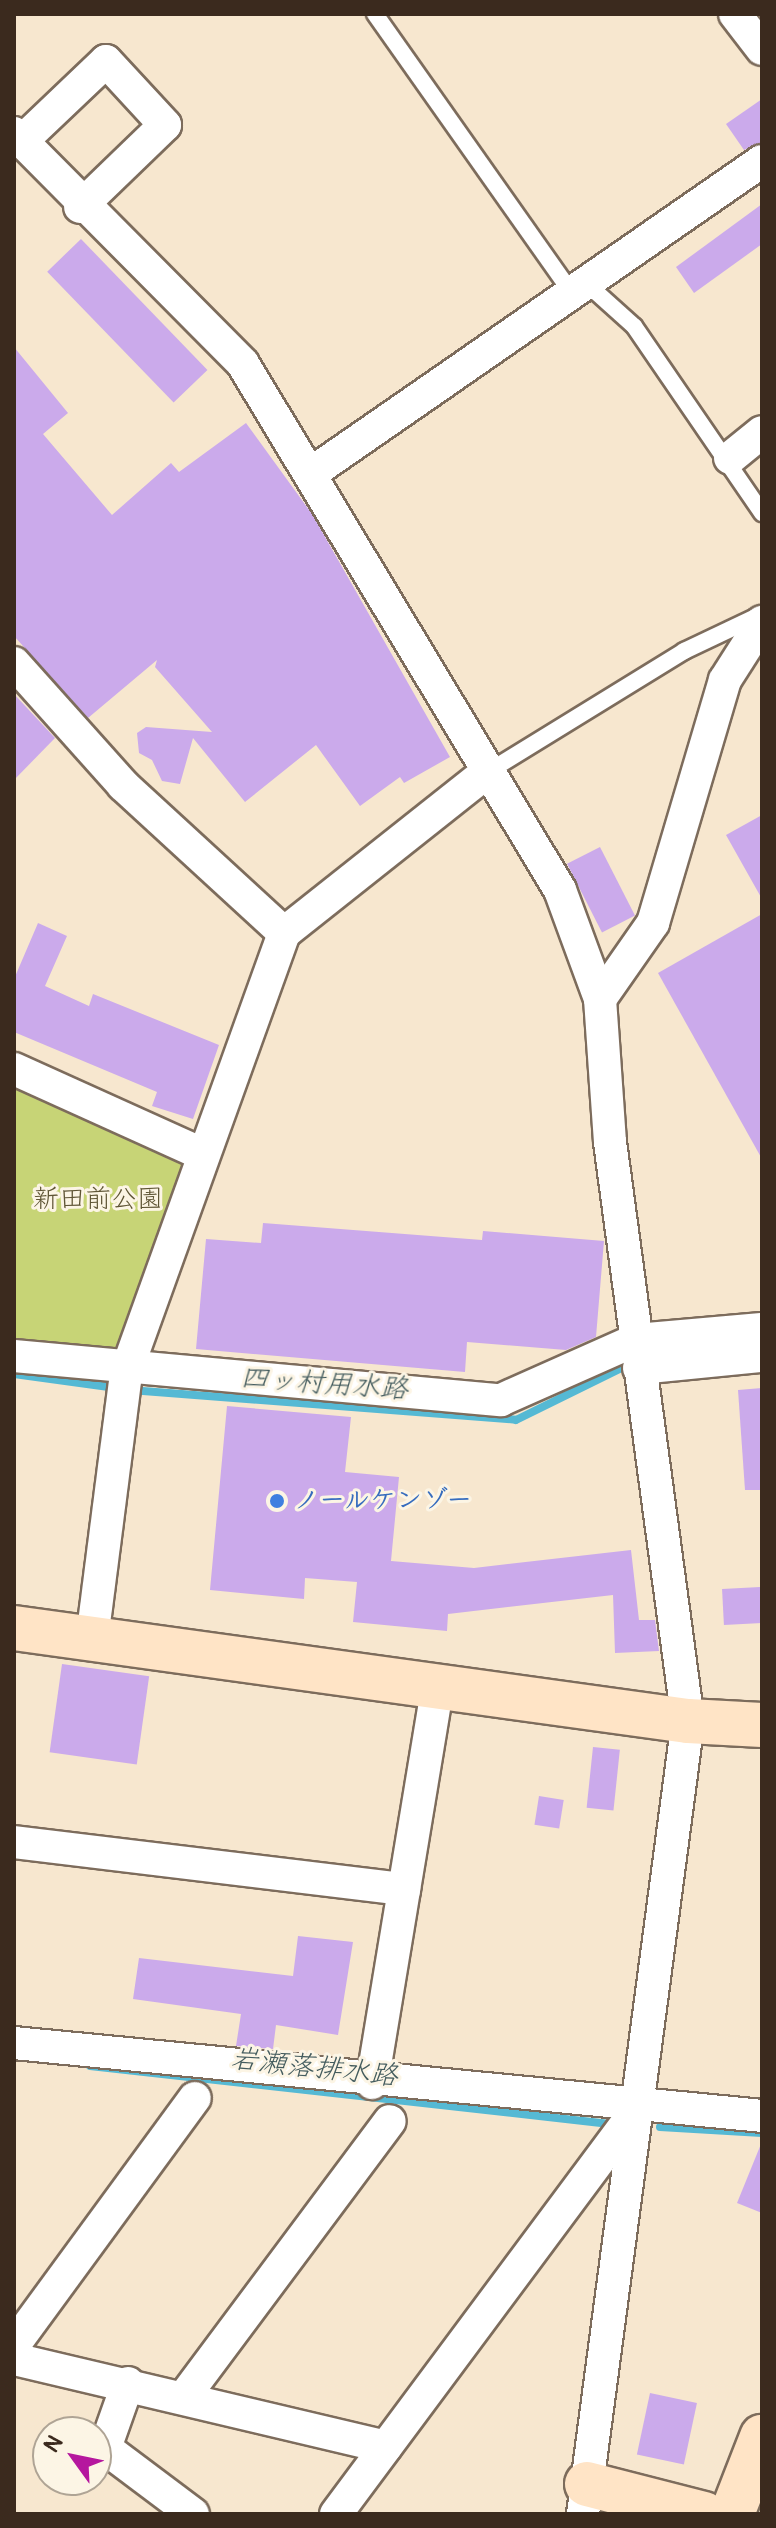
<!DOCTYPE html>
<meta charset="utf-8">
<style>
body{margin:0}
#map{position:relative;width:776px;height:2528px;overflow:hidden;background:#f7e7cf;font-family:Pangolin,"Klee One",sans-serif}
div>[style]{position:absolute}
.green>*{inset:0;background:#c7d476}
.stream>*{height:8px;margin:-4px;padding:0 4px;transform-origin:4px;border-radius:4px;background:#55b9d4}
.building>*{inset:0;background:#cbaaeb;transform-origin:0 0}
.roads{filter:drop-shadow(2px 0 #7d6c5c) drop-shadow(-2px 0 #7d6c5c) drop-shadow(0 2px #7d6c5c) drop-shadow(0 -2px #7d6c5c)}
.lane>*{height:16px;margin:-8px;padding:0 8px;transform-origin:8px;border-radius:8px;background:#fff}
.street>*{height:32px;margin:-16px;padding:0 16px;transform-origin:16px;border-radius:16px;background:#fff}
.secondary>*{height:44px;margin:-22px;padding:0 22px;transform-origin:22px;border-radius:22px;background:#ffe4c6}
.dots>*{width:22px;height:22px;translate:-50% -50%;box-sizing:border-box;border:4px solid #fcf5e5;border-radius:50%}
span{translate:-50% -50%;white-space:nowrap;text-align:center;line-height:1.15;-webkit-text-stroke:6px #fcf5e5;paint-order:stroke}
.park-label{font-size:26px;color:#5e5434}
.shop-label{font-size:26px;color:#366cbe;font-weight:700}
.left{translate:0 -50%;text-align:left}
.water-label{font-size:28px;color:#445c5e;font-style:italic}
.frame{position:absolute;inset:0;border:16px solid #3b2a1e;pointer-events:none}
.north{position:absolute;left:32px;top:2416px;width:80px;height:80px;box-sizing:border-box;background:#fcf5e5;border:2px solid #afa495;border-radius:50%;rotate:303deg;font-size:22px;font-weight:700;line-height:32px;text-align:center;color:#3b2a1e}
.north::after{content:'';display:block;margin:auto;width:28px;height:36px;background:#b5179e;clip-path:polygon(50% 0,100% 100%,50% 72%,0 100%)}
</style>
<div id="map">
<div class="green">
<div style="clip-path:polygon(14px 1069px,202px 1154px,126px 1372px,14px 1356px)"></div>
</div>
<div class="stream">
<div style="left:14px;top:1374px;width:103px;rotate:7.8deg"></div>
<div style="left:130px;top:1390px;width:387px;rotate:4.4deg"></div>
<div style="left:516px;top:1420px;width:115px;rotate:-26.3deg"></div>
<div style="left:90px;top:2066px;width:523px;rotate:6.36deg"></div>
<div style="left:660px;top:2127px;width:102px;rotate:3.4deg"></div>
</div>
<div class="building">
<div style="clip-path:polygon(762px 99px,762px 142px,744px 150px,726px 124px)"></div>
<div style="clip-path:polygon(762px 204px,762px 244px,694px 293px,676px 267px)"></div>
<div style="left:81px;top:239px;width:182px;height:47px;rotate:46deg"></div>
<div style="clip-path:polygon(14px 347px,68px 413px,43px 434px,112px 515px,171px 463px,179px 472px,246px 423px,312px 514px,450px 757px,404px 783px,400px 777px,360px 806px,316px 745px,245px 802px,193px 738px,180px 784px,162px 781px,152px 760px,139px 753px,137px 733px,146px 727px,212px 732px,155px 667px,157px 660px,88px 718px,14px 636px)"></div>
<div style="clip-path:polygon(14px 694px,55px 738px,14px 780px)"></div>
<div style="clip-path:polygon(762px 815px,762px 899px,726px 835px)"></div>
<div style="left:600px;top:847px;width:77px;height:37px;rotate:63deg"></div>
<div style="clip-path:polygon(762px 914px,762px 1159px,658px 973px)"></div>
<div style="clip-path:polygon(38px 923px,67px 936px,45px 986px,89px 1006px,93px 994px,219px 1045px,193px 1119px,152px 1106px,157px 1092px,14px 1032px,14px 979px)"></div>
<div style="clip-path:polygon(263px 1223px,482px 1240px,483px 1231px,604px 1241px,596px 1337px,566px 1350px,467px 1342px,465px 1372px,196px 1349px,206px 1239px,261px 1243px)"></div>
<div style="clip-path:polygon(762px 1388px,762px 1490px,745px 1490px,738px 1390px)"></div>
<div style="clip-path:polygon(227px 1406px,351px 1417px,345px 1472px,399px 1477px,391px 1561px,474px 1568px,631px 1550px,639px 1620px,655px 1620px,659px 1651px,615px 1653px,613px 1595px,448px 1614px,447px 1631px,353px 1622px,357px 1582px,305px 1578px,304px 1599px,210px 1590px)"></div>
<div style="left:760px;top:1587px;width:36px;height:38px;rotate:87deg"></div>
<div style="left:62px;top:1664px;width:88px;height:89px;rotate:8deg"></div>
<div style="left:593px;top:1747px;width:27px;height:61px;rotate:6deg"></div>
<div style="left:539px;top:1796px;width:25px;height:29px;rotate:9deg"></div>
<div style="clip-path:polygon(298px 1936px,353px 1942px,338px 2035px,276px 2025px,273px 2049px,236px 2046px,241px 2014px,133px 1999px,139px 1958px,293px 1976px)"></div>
<div style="clip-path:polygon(761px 2144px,762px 2144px,762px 2213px,737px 2203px)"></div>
<div style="left:650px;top:2393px;width:48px;height:63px;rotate:12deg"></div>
</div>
<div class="roads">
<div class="lane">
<div style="left:375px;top:14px;width:342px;rotate:54.8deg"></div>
<div style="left:586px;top:283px;width:64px;rotate:41.9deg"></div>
<div style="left:634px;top:326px;width:227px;rotate:55.6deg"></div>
<div style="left:486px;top:773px;width:233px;rotate:-31.6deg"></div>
<div style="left:684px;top:651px;width:86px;rotate:-25.4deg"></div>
</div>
<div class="street">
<div style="left:735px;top:14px;width:44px;rotate:52.4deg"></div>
<div style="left:14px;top:133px;width:325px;rotate:45.2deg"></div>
<div style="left:243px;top:364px;width:614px;rotate:58.92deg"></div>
<div style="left:560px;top:890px;width:116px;rotate:69.8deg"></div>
<div style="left:600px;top:999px;width:143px;rotate:86deg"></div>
<div style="left:610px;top:1142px;width:584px;rotate:82.33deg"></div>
<div style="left:688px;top:1721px;width:800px;rotate:97.54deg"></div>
<div style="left:21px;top:142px;width:117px;rotate:-43.6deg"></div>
<div style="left:106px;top:61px;width:87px;rotate:47.3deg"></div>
<div style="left:165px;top:125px;width:118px;rotate:136deg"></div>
<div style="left:730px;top:458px;width:41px;rotate:-39.1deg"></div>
<div style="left:313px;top:472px;width:546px;rotate:-34.71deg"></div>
<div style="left:14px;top:663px;width:164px;rotate:48.2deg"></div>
<div style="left:123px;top:785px;width:219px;rotate:42.6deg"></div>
<div style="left:600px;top:999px;width:93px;rotate:-55.1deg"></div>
<div style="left:653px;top:923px;width:253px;rotate:-73.5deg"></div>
<div style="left:725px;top:680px;width:69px;rotate:-57.5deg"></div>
<div style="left:14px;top:1069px;width:206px;rotate:24.3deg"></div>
<div style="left:14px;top:1356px;width:489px;rotate:5.2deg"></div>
<div style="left:501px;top:1400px;width:148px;rotate:-24deg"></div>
<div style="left:636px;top:1340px;width:126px;rotate:-5deg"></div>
<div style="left:639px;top:1368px;width:124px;rotate:-5.6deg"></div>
<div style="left:92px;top:1639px;width:269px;rotate:-82.7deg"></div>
<div style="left:126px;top:1372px;width:467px;rotate:-70.2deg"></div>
<div style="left:284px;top:933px;width:258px;rotate:-38.4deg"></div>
<div style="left:14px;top:1842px;width:393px;rotate:6.9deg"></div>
<div style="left:14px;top:2043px;width:752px;rotate:5.57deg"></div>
<div style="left:372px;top:2083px;width:405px;rotate:-80.6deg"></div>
<div style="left:14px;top:2345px;width:306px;rotate:-53.8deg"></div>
<div style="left:14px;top:2359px;width:382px;rotate:13.3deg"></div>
<div style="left:128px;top:2383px;width:69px;rotate:109.5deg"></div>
<div style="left:105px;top:2448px;width:110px;rotate:36.9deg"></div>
<div style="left:184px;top:2397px;width:344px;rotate:-53.3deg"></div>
<div style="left:336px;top:2514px;width:501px;rotate:-53.36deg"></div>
</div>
<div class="secondary">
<div style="left:14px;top:1628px;width:680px;rotate:7.86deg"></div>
<div style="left:688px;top:1721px;width:74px;rotate:3.1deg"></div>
<div style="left:587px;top:2484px;width:121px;rotate:14.4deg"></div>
<div style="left:732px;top:2514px;width:83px;rotate:-68.7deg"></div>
</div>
</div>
<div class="dots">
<div style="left:277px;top:1501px;background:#3f7fe0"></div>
</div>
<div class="park-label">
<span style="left:98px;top:1200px">新田前公園</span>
</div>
<div class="shop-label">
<span class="left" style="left:293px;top:1501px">ノールケンゾー</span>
</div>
<div class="water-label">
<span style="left:324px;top:1384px;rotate:4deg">四ッ村用水路</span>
<span style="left:314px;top:2068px;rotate:6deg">岩瀬落排水路</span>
</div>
<div class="frame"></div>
<div class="north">N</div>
</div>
